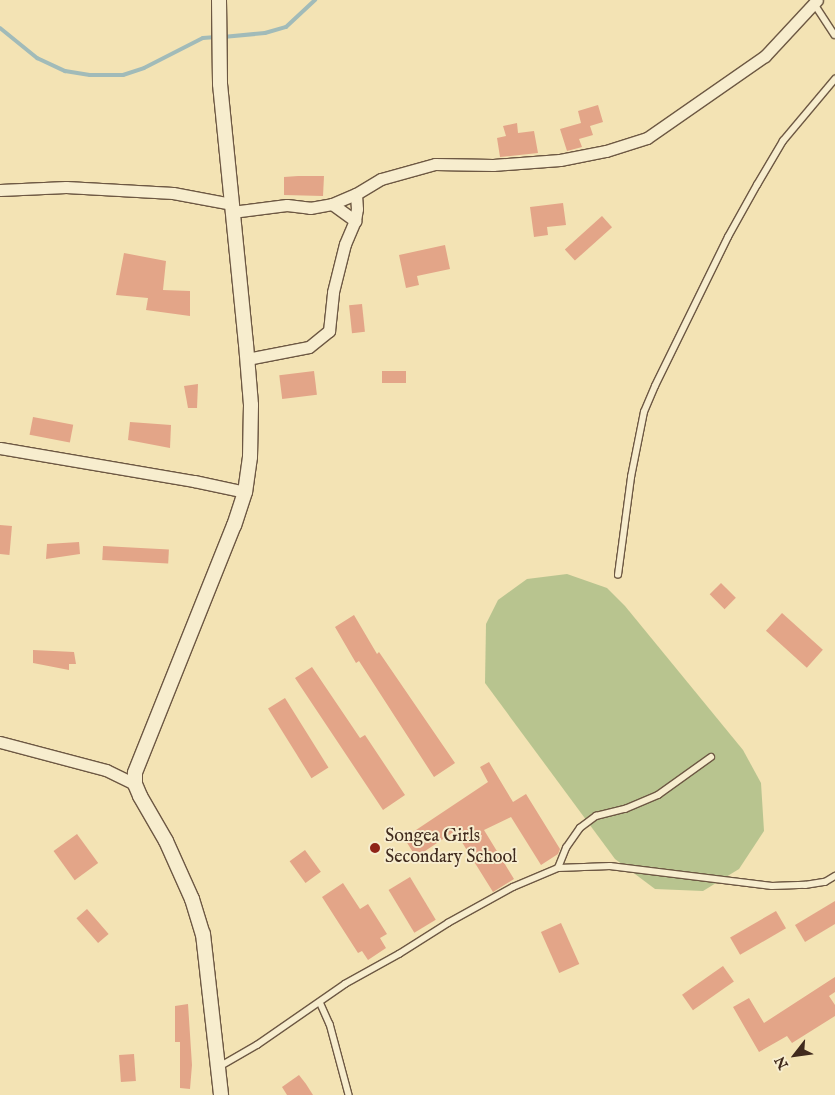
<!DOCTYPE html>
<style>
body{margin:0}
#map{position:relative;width:835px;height:1095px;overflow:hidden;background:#f3e3b4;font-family:"IM FELL English",serif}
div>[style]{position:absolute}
.green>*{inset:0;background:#b8c48f}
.stream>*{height:4px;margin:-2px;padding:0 2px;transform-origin:2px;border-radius:2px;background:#a1bbb9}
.building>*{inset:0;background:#e3a588;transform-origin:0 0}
.roads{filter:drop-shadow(1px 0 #6d5843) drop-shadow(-1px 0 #6d5843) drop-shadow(0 1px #6d5843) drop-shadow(0 -1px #6d5843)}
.service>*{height:5.5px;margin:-2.75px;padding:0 2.75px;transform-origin:2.75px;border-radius:2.75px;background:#f7edce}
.minor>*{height:11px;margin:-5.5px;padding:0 5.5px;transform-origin:5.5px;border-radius:5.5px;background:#f7edce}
.tertiary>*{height:14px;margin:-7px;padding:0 7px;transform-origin:7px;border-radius:7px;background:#f7edce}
.dots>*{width:14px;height:14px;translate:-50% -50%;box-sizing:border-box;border:2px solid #f7edce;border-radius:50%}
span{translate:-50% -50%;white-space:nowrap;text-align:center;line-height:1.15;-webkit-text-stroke:4px #f7edce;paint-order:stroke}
.poi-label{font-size:18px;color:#402a1d}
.left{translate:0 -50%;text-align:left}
.north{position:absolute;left:770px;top:1030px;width:50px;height:50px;-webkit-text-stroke:4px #f7edce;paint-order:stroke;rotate:240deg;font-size:14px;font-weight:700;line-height:20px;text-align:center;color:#402a1d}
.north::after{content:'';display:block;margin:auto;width:18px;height:22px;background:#402a1d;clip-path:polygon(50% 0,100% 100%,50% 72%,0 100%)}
</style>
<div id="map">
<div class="green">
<div style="clip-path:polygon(567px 574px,607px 588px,625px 606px,743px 750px,761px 783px,764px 831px,739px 869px,703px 891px,655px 889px,615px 859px,485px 683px,486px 624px,498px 600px,527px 579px)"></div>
</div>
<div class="stream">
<div style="left:0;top:28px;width:48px;rotate:39deg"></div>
<div style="left:37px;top:58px;width:31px;rotate:25deg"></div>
<div style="left:65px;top:71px;width:25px;rotate:9deg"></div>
<div style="left:90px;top:75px;width:33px"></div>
<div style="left:123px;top:75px;width:22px;rotate:-18deg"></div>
<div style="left:144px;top:68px;width:66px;rotate:-27deg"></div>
<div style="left:203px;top:38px;width:13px;rotate:-4deg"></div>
<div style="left:223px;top:37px;width:42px;rotate:-5.4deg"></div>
<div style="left:265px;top:33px;width:22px;rotate:-16deg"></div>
<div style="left:286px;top:27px;width:40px;rotate:-43deg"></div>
</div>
<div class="building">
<div style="clip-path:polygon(598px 105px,603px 122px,590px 126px,593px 135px,579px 139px,582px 147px,567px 151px,560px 129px,581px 123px,578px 111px)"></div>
<div style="clip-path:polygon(517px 123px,518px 133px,534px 131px,538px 153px,500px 157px,497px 138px,506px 136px,503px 126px)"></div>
<div style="clip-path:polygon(298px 176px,324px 176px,323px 196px,284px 195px,284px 177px)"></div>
<div style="clip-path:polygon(563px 203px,566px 225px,547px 227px,548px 235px,534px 237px,530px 207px)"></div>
<div style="left:602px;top:216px;width:15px;height:50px;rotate:48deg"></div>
<div style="clip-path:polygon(445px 245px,450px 269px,417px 276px,419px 285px,406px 288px,399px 255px)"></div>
<div style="clip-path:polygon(124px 253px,166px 261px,163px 290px,190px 291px,190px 316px,146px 310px,148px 298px,116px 295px)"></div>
<div style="left:362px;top:304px;width:28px;height:13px;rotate:84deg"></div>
<div style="left:314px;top:371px;width:24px;height:35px;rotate:83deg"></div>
<div style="left:382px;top:371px;width:24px;height:12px"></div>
<div style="clip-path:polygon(198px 384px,197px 408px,188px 408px,184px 386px)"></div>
<div style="left:33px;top:417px;width:41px;height:18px;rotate:11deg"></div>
<div style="clip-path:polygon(130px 422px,171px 425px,170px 448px,128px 440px)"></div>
<div style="left:0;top:525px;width:12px;height:29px;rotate:5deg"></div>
<div style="clip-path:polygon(79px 542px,80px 554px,46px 559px,47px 544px)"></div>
<div style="left:103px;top:546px;width:66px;height:14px;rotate:3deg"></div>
<div style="left:721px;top:583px;width:21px;height:16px;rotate:45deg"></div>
<div style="left:782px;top:613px;width:55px;height:24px;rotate:42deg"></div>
<div style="clip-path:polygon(354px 615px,377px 654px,379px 652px,455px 763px,434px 777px,359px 661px,356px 663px,335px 627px)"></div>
<div style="clip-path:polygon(33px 650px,74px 652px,76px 664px,69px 664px,69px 670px,33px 663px)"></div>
<div style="clip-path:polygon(312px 667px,360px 738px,365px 735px,405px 795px,383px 810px,295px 678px)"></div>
<div style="left:285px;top:698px;width:82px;height:20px;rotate:58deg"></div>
<div style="clip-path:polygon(489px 762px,513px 802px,526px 794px,560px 849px,558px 854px,541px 865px,511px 817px,484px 830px,514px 879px,493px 892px,455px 831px,416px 857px,404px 838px,488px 782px,480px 767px)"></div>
<div style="left:77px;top:834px;width:36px;height:29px;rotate:54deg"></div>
<div style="left:305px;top:850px;width:27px;height:19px;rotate:54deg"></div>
<div style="left:410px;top:877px;width:50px;height:25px;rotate:59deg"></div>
<div style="clip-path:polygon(343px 883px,360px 909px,368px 904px,387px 934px,380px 938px,386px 948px,368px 960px,362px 951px,358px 953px,322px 897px)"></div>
<div style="clip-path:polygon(835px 901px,835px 924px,805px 942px,795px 925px)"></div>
<div style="left:87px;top:909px;width:33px;height:14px;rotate:49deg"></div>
<div style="left:776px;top:911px;width:20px;height:53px;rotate:60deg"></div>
<div style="left:561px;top:923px;width:45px;height:22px;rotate:66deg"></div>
<div style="left:723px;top:966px;width:19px;height:50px;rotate:55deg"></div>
<div style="clip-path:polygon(835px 977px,835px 992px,829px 996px,835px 1005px,835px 1016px,792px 1043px,787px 1036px,759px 1052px,733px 1007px,749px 998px,764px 1023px)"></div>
<div style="clip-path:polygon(188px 1004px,192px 1065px,190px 1089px,180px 1088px,180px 1042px,175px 1042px,175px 1006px)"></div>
<div style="left:134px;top:1054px;width:27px;height:15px;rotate:86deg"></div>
<div style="clip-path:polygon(299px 1075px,306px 1084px,313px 1095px,287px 1095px,282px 1087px)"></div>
</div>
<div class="roads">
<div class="service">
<div style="left:814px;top:3px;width:38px;rotate:57deg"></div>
<div style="left:618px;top:575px;width:99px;rotate:-82.4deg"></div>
<div style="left:631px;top:477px;width:66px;rotate:-78.7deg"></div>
<div style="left:644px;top:412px;width:28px;rotate:-67deg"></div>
<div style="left:655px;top:386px;width:166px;rotate:-63.9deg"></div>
<div style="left:728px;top:237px;width:60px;rotate:-60.9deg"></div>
<div style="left:757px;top:185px;width:51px;rotate:-59.4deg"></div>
<div style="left:783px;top:141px;width:81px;rotate:-50deg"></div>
<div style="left:558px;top:868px;width:22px;rotate:-68deg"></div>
<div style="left:566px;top:848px;width:24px;rotate:-55deg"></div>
<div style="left:580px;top:828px;width:20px;rotate:-37deg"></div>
<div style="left:596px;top:816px;width:30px;rotate:-14deg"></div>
<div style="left:625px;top:809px;width:36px;rotate:-23deg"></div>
<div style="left:658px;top:795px;width:65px;rotate:-35.6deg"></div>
<div style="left:320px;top:1002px;width:24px;rotate:66deg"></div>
<div style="left:330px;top:1024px;width:73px;rotate:75deg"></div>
<div style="left:219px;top:1067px;width:44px;rotate:-30.1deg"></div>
<div style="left:257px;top:1045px;width:107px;rotate:-34.7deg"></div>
<div style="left:345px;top:984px;width:62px;rotate:-29.1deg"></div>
<div style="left:399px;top:954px;width:58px;rotate:-32.3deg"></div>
<div style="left:448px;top:923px;width:74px;rotate:-29deg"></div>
<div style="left:513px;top:887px;width:49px;rotate:-22.9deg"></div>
<div style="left:558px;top:868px;width:52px;rotate:-2.2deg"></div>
<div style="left:610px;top:866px;width:163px;rotate:7deg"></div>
<div style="left:772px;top:886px;width:33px;rotate:-2deg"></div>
<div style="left:805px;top:885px;width:20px;rotate:-9deg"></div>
<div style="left:825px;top:882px;width:12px;rotate:-31deg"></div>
</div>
<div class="minor">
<div style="left:0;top:190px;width:66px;rotate:-2.6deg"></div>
<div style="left:66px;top:187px;width:107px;rotate:3.2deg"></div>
<div style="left:173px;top:193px;width:59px;rotate:10.7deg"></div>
<div style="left:332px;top:204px;width:29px;rotate:36deg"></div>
<div style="left:232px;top:212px;width:55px;rotate:-7.3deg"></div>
<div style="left:287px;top:205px;width:23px;rotate:7deg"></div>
<div style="left:310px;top:208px;width:22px;rotate:-10deg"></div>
<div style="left:332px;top:204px;width:26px;rotate:-23deg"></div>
<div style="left:356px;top:194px;width:29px;rotate:-31deg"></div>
<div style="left:381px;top:179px;width:56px;rotate:-15.5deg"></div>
<div style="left:435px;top:164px;width:58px;rotate:1deg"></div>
<div style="left:493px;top:165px;width:67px;rotate:-4.3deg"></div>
<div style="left:560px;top:160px;width:47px;rotate:-11.1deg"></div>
<div style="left:606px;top:151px;width:43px;rotate:-17.6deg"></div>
<div style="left:647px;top:138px;width:144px;rotate:-34.8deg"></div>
<div style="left:765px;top:56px;width:76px;rotate:-47.1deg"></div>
<div style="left:247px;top:359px;width:63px;rotate:-11deg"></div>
<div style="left:309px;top:347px;width:26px;rotate:-39deg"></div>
<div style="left:329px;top:331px;width:39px;rotate:-84deg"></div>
<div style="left:333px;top:292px;width:49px;rotate:-76deg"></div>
<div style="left:345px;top:244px;width:25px;rotate:-67deg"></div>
<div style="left:355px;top:221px;width:12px;rotate:-81deg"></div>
<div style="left:357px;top:209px;width:15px;rotate:-94deg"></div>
<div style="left:0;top:448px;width:197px;rotate:9.7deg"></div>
<div style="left:194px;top:481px;width:52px;rotate:12.2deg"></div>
<div style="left:0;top:742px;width:110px;rotate:14.8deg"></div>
<div style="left:106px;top:770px;width:32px;rotate:26deg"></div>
</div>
<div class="tertiary">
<div style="left:219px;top:0;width:84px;rotate:89.3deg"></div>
<div style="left:220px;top:84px;width:261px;rotate:84.3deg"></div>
<div style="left:246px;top:344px;width:61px;rotate:85.3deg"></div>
<div style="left:251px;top:405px;width:52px;rotate:91.1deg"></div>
<div style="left:250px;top:457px;width:35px;rotate:98deg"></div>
<div style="left:245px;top:492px;width:35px;rotate:108deg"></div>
<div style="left:234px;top:525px;width:267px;rotate:111.8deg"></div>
<div style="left:135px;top:773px;width:11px;rotate:90deg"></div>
<div style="left:135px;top:784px;width:13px;rotate:67deg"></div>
<div style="left:140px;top:796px;width:52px;rotate:60deg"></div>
<div style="left:166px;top:841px;width:64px;rotate:65.9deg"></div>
<div style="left:192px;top:899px;width:37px;rotate:73deg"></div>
<div style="left:203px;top:934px;width:162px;rotate:83.6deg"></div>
</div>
</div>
<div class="dots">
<div style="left:375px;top:848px;background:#8f2418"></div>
</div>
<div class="poi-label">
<span class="left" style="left:385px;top:848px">Songea Girls<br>Secondary School</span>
</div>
<div class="north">N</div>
</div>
